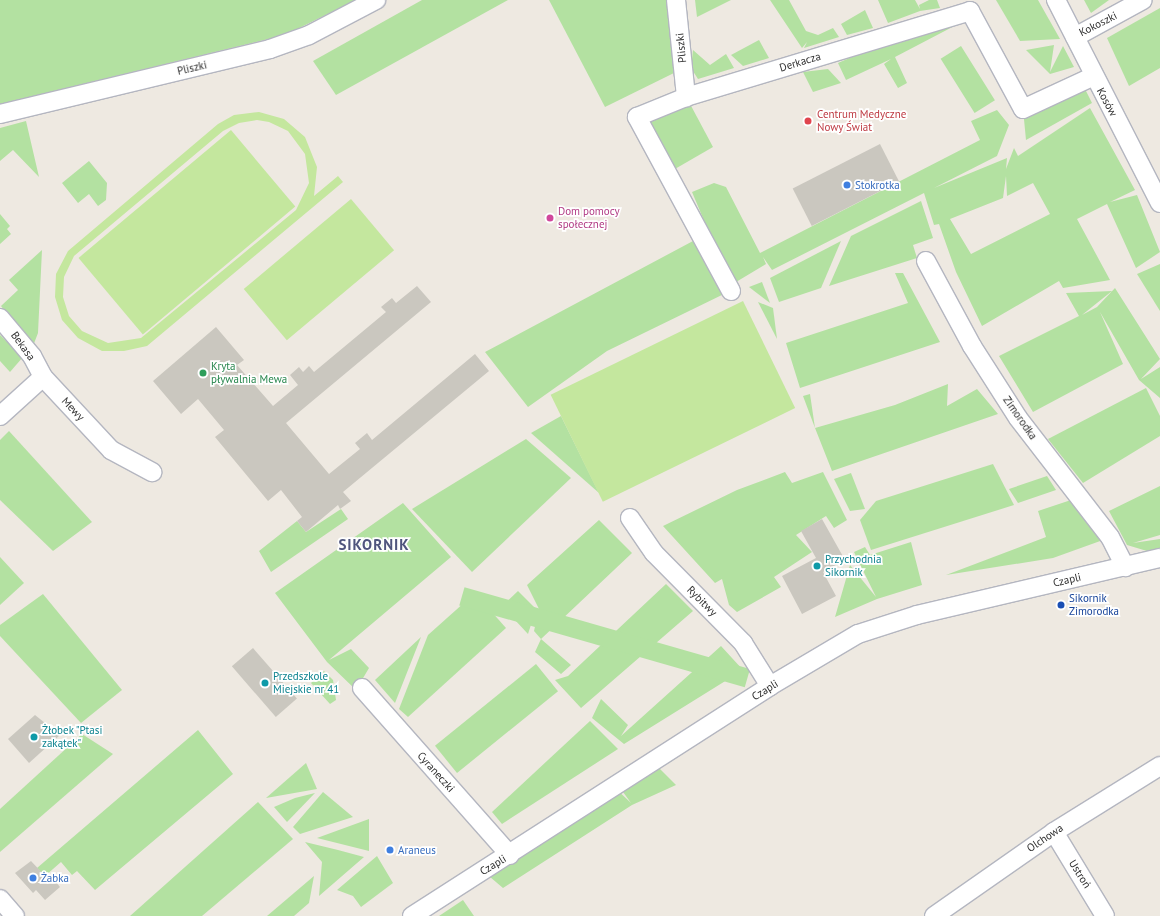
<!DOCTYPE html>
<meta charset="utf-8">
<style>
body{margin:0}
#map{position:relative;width:1160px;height:916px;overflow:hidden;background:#eee9e1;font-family:"PT Sans",sans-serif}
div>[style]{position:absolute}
.green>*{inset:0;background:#b3e1a1;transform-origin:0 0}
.pitch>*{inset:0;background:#c4e79e;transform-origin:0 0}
.building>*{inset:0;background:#cac7bf;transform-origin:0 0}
.roads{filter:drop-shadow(1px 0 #b4b6c0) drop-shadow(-1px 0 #b4b6c0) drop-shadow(0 1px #b4b6c0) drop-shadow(0 -1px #b4b6c0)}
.minor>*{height:18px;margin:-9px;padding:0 9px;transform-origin:9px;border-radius:9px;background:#fff}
.dots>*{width:11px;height:11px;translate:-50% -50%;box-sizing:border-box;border:2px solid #fff;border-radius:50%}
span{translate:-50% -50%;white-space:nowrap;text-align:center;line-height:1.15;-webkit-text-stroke:3.5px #fff;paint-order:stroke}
.street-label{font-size:11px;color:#2e2e2e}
.health-label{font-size:11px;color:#be3a42}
.left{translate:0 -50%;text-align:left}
.shop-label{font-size:11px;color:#366cbe}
.hotel-label{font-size:11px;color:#b23c85}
.leisure-label{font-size:11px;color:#27864d}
.culture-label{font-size:11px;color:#0d838f}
.transit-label{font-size:11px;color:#164399}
.district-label{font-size:15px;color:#4f557d;font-weight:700;letter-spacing:1px}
</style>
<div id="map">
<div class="green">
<div style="clip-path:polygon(0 0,356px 0,285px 35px,0 104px)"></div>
<div style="clip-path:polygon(422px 0,508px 0,336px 95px,313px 61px)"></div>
<div style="clip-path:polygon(549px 0,667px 0,676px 72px,605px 107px)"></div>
<div style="clip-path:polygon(695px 0,731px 0,697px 17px)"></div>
<div style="clip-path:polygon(770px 0,789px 0,806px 31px,818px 35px,833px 28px,839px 37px,804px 48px,807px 42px,802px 48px)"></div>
<div style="clip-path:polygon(878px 0,915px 0,920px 9px,919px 5px,929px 0,937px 0,940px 8px,920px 11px,888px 23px)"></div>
<div style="clip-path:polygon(996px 0,1038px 0,1060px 39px,1020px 41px)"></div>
<div style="clip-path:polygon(1084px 0,1109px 0,1091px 13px)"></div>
<div style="clip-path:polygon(1160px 8px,1160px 68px,1129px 86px,1107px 38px)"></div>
<div style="clip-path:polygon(865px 10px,873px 28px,847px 35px,841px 24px)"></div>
<div style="clip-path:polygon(962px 22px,895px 57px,907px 83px,898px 88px,884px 64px,891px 59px,846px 80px,838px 63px,884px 43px)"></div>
<div style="clip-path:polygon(759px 40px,769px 58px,743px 66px,731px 55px)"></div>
<div style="clip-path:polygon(1054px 45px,1050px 72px,1063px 46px,1074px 67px,1050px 74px,1026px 50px)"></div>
<div style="left:961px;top:46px;width:64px;height:24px;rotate:58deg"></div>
<div style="clip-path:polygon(693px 50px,710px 65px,726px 54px,734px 68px,698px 79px,691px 68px)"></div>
<div style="clip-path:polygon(828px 69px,841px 83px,813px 92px,803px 72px)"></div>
<div style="clip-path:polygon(1082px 83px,1092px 103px,1026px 140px,1023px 109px)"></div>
<div style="clip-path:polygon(689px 102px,713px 147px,668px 173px,643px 114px)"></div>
<div style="clip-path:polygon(evenodd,1090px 108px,1135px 190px,1110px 202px,1137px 195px,1160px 252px,1136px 268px,1107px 204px,1077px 219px,1110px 280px,1063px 288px,1059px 281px,982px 326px,956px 272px,939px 224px,934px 225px,924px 193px,772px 270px,763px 257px,766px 264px,731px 285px,692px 192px,714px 183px,726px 187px,760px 253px,980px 140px,971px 121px,997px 110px,1009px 125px,997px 156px,934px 188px,1007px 158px,1006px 169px,1014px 148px,1018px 156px,1090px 108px,1006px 176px,1007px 196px,1033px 183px,1050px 214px,971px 254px,950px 219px,1003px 198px,1006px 176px)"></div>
<div style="clip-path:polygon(26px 121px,39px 177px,13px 150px,0 161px,0 128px)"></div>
<div style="clip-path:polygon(89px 161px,107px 183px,106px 200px,98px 206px,89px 194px,78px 203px,62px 183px)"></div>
<div style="clip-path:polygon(921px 201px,933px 238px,913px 245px,917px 258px,829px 286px,851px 236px)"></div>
<div style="clip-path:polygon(0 214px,10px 226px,7px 229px,11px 234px,0 244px)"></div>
<div style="clip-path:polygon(693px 241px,726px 293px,607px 351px,528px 407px,485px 352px)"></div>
<div style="clip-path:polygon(841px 241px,821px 288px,779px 302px,770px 278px)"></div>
<div style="clip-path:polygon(42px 250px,38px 333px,33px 346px,1px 306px,18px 290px,9px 280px)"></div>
<div style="clip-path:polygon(1160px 264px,1160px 311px,1137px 274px)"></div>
<div style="clip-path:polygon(895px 273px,903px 273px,940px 342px,800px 388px,786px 343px,908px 303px)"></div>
<div style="clip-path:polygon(762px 282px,770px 303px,749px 287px)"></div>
<div style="clip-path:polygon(1115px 288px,1160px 359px,1141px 379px,1160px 367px,1160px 398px,1139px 380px,1100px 312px,1123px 364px,1033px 412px,999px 356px,1079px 316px,1066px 293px,1112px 291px,1082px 315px,1097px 307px)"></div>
<div style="clip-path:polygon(758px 302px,773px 308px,777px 339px)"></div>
<div style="clip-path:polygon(0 335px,23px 357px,10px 372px,0 361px)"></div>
<div style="clip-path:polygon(948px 384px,947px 406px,977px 389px,998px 414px,832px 471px,815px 428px,803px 396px,810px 394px,815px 428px,895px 405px)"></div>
<div style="clip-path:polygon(1146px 388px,1160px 416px,1160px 436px,1083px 483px,1048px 439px)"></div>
<div style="clip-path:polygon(561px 416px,599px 493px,531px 433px)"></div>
<div style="clip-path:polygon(9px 431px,92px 522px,53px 551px,0 500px,0 440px)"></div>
<div style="clip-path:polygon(526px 439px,571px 478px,472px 572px,412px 509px)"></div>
<div style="clip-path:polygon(993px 464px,1014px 505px,871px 550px,860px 520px,876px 501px)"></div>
<div style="clip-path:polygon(785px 472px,792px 483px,823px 472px,847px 520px,834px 528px,826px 516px,796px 535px,812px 552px,774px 577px,781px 587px,737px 612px,729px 605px,722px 579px,715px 583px,663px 526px,737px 490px)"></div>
<div style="clip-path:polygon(851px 473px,865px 509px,850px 511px,834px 479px)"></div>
<div style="clip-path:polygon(1047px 476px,1056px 490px,1018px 503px,1009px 489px)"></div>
<div style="clip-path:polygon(1160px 486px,1160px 535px,1133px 543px,1160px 539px,1160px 548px,1147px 551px,1127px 545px,1109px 511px)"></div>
<div style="clip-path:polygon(1074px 499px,1103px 540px,1053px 558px,946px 575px,1046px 537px,1038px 511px)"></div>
<div style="clip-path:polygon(403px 503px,451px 557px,329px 660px,351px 649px,369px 668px,356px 690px,327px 662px,275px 593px)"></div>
<div style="clip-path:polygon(341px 509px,348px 519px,271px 572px,259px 551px,297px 521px,306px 532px)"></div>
<div style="clip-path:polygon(599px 520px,632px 553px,541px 639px,571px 665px,561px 674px,535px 652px,541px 639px,534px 631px,539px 609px,527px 585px)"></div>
<div style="clip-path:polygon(911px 542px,922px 585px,877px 599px,835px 617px,850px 565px,876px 597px,854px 552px,865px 547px,870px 555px)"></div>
<div style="clip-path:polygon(0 557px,24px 583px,0 605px)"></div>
<div style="clip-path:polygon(666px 584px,693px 611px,581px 708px,555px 680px,568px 676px)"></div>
<div style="clip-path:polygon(518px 591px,536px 609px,528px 634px,502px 606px)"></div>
<div style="clip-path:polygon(475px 593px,506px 628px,408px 717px,399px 709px,428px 635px)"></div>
<div style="clip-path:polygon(43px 594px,122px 690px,81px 723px,0 636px,0 625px)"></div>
<div style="clip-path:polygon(421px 637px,395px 703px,375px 680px)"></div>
<div style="clip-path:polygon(721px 646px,743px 670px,624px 744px,592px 718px,601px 699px,628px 725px,621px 736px)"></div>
<div style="left:536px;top:664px;width:35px;height:130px;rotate:51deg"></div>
<div style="left:750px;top:669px;width:19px;height:297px;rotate:106deg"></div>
<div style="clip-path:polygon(324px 671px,333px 680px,336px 700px,330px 704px,311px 683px)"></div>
<div style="clip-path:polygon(590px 721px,618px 749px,502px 824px,492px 812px)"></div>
<div style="clip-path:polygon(198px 730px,233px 774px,95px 890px,77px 871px,72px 875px,61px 862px,45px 876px,37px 868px)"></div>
<div style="clip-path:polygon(82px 734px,113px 754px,0 852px,0 809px)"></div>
<div style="clip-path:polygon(306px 763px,317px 789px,266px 798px)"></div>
<div style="clip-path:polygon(657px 766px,676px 785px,632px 805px,503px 888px,483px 871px,614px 787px,631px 803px,618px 785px)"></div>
<div style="clip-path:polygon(323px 792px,353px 817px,300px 834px,293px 827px)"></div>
<div style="clip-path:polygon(315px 793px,287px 822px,274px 807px,295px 798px)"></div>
<div style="clip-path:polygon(258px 802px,293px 839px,202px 916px,130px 916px)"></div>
<div style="clip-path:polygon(369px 819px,369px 851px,317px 838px)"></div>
<div style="clip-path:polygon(305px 842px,338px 850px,364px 857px,319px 896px,322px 862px)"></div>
<div style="clip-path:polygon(377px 856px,393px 883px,361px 907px,353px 896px,337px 890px)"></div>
<div style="clip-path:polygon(314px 876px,309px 903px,294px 916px,267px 916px)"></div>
<div style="clip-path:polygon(463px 900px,474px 916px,439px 916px)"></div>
</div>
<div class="pitch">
<div style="clip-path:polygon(evenodd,259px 112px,284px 119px,305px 137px,317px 167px,314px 196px,338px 176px,343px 182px,147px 346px,124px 351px,102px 351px,78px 338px,62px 320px,55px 297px,56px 274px,68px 251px,218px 124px,234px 115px,259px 112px,257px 120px,269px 122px,288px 131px,305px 154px,309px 183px,296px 210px,141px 338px,108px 343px,82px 331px,69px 316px,63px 297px,64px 277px,74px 256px,223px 131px,239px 123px,257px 120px)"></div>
<div style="left:231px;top:130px;width:100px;height:199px;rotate:50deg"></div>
<div style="left:351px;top:199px;width:67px;height:140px;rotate:50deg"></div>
<div style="left:743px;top:301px;width:119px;height:214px;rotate:64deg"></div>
</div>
<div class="building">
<div style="left:880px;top:144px;width:42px;height:98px;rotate:63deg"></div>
<div style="clip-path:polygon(417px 286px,431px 302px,286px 423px,329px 474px,360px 449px,355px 443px,367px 433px,372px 440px,475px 354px,489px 371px,343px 492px,351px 501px,340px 509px,338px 505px,306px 532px,297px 521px,302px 517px,281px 490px,268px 501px,215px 437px,224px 430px,198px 399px,181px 414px,153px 381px,216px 327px,244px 360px,237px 365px,273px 406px,298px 385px,290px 375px,299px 367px,303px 372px,309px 366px,314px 372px,386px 312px,381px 307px,392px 298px,396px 303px)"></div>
<div style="clip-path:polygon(822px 519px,845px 560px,823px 572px,836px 596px,802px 614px,782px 576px,816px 558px,801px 531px)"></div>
<div style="left:253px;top:648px;width:67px;height:28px;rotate:49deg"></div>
<div style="clip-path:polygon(35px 715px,60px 735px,29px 763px,8px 739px)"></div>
<div style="clip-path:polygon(31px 861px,48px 879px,51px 876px,60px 887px,45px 900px,36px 890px,33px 893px,15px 873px)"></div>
</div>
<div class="roads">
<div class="minor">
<div style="left:676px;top:0;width:98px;rotate:84.1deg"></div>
<div style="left:1056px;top:0;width:228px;rotate:62.9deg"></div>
<div style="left:1075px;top:37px;width:77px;rotate:-28.6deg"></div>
<div style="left:0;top:114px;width:278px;rotate:-13.5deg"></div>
<div style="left:270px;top:49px;width:41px;rotate:-19.7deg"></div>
<div style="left:309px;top:35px;width:76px;rotate:-27.6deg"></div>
<div style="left:926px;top:261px;width:97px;rotate:61.6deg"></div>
<div style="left:972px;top:346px;width:85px;rotate:57.4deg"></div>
<div style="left:1018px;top:418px;width:150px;rotate:52.3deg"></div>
<div style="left:1110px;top:537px;width:34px;rotate:63deg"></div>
<div style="left:731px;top:291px;width:198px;rotate:-118.4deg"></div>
<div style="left:637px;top:117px;width:53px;rotate:-22.2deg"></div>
<div style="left:686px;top:97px;width:297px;rotate:-16.8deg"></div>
<div style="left:970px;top:11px;width:111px;rotate:61.6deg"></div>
<div style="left:1023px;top:109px;width:78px;rotate:-24.9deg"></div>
<div style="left:0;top:318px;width:50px;rotate:49.9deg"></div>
<div style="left:32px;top:356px;width:24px;rotate:62deg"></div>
<div style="left:0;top:416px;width:58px;rotate:-42.2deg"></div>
<div style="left:43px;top:377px;width:100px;rotate:47deg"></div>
<div style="left:111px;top:450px;width:47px;rotate:28.2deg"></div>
<div style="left:630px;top:518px;width:42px;rotate:55.6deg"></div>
<div style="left:654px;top:553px;width:127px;rotate:45.3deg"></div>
<div style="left:743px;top:643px;width:51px;rotate:57.9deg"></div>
<div style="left:362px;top:688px;width:223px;rotate:48.5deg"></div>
<div style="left:1054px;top:832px;width:98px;rotate:58.7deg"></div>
<div style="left:0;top:899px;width:23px;rotate:49deg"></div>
<div style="left:412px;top:916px;width:426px;rotate:-32.7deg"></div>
<div style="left:770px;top:686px;width:102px;rotate:-30.6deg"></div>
<div style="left:858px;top:634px;width:62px;rotate:-17.9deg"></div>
<div style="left:917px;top:615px;width:250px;rotate:-13.2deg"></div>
<div style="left:934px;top:916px;width:146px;rotate:-35deg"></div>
<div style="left:1054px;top:832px;width:125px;rotate:-31.9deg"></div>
</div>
</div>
<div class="dots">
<div style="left:808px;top:121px;background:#e0444e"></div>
<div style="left:847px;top:185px;background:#3f7fe0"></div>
<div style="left:550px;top:218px;background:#d1479c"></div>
<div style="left:203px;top:373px;background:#2e9e5b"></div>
<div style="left:817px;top:566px;background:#0f9aa8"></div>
<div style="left:1061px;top:605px;background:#1a4fb4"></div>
<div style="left:265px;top:683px;background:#0f9aa8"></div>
<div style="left:34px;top:737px;background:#0f9aa8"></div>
<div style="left:390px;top:850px;background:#3f7fe0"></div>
<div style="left:33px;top:878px;background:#3f7fe0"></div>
</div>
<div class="street-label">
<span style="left:1098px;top:24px;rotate:-27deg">Kokoszki</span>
<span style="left:681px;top:48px;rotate:-96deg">Pliszki</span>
<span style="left:800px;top:62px;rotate:-17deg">Derkacza</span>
<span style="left:192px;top:68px;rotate:-13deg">Pliszki</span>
<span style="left:1107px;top:102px;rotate:62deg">Kosów</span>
<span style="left:23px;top:346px;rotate:54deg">Bekasa</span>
<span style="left:73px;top:409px;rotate:47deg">Mewy</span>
<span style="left:1020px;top:418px;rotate:55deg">Zimorodka</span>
<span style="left:1067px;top:580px;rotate:-13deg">Czapli</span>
<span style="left:702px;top:601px;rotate:45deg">Rybitwy</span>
<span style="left:765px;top:690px;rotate:-32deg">Czapli</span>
<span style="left:436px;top:772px;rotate:48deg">Cyraneczki</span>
<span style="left:1045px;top:838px;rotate:-34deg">Olchowa</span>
<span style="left:493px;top:865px;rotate:-31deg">Czapli</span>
<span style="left:1080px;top:874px;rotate:58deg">Ustroń</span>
</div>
<div class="health-label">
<span class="left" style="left:817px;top:121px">Centrum Medyczne<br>Nowy Świat</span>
</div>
<div class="shop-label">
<span class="left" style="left:855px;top:185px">Stokrotka</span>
<span class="left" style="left:398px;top:850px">Araneus</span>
<span class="left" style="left:41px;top:878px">Żabka</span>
</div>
<div class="hotel-label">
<span class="left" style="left:558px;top:218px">Dom pomocy<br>społecznej</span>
</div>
<div class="leisure-label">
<span class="left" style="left:211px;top:373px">Kryta<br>pływalnia Mewa</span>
</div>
<div class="culture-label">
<span class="left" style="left:825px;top:566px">Przychodnia<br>Sikornik</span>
<span class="left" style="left:273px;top:683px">Przedszkole<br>Miejskie nr 41</span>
<span class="left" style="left:42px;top:737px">Żłobek "Ptasi<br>zakątek"</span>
</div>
<div class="transit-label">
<span class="left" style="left:1069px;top:605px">Sikornik<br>Zimorodka</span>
</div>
<div class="district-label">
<span style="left:374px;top:545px">SIKORNIK</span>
</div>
</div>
